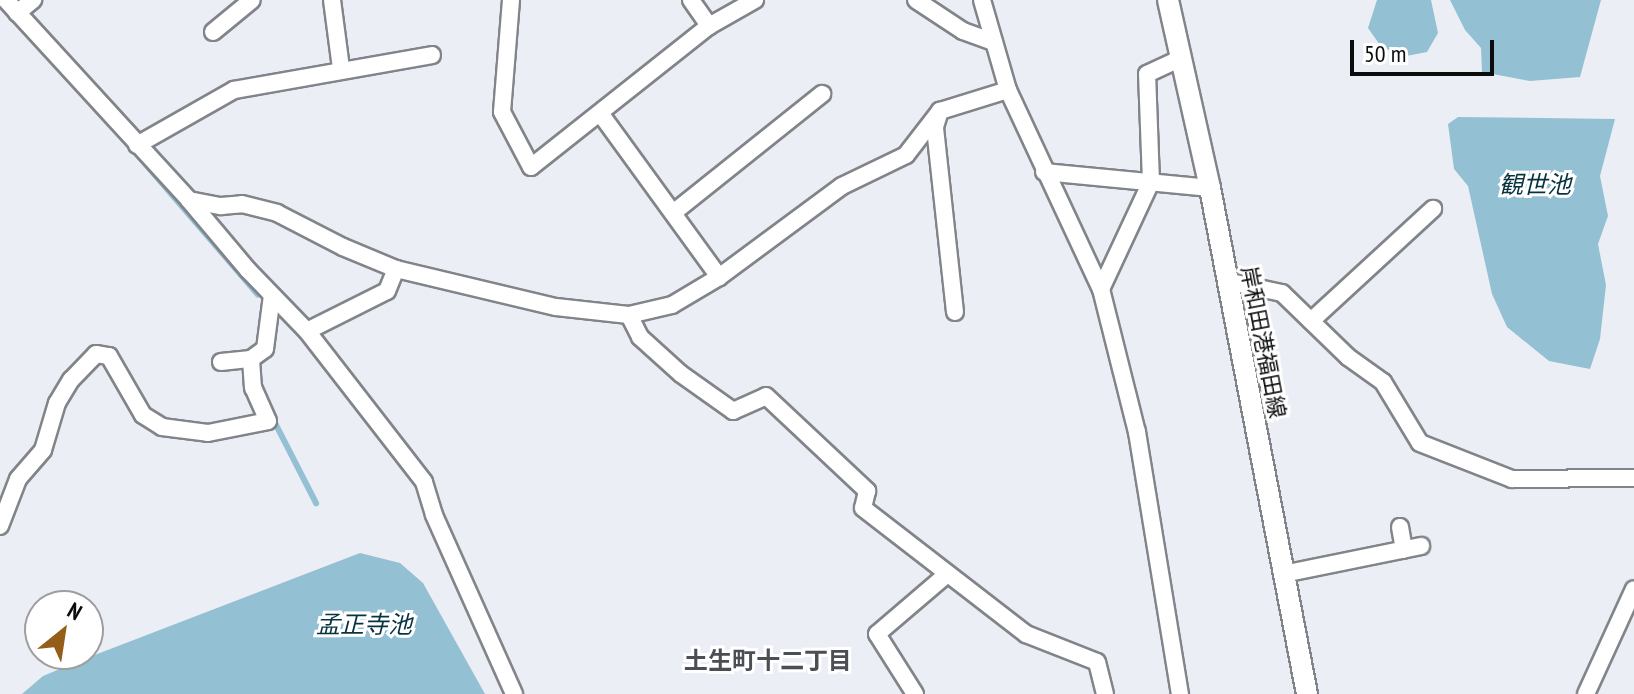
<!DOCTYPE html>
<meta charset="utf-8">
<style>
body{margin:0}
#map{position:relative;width:1634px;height:694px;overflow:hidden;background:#ebeff5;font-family:"PT Sans Narrow","Noto Sans JP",sans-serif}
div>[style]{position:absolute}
.water>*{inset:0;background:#93c0d3}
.stream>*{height:6px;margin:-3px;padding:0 3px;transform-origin:3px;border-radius:3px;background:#93c0d3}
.roads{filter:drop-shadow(2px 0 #81858a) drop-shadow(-2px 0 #81858a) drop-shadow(0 2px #81858a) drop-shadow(0 -2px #81858a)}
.minor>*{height:16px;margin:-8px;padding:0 8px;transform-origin:8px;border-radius:8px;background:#fff}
.tertiary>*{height:20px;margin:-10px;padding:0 10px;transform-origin:10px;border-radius:10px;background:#fff}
span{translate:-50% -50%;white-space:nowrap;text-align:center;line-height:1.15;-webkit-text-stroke:6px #fff;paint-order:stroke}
.street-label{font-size:22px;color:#0b0c0e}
.water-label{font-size:24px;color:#073240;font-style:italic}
.neighbourhood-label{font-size:24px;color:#4b4e53;font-weight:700}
.north{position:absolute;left:24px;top:590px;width:80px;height:80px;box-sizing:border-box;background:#fff;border:2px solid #9d9e9f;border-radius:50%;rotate:30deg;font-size:22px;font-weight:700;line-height:32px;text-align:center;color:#0b0c0e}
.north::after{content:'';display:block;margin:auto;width:28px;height:36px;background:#955e18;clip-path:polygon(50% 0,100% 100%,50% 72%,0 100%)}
.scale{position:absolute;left:1350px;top:40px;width:144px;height:36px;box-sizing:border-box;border:4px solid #0b0c0e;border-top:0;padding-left:10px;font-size:24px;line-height:28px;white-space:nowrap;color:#0b0c0e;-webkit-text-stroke:6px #fff;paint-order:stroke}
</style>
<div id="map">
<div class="water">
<div style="clip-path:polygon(1377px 0,1431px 0,1438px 33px,1427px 52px,1401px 57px,1380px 45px,1368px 28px)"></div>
<div style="clip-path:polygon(1450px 0,1601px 0,1580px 77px,1530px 81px,1482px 72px,1481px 48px,1465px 30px)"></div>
<div style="clip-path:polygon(1458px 117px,1615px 119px,1600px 176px,1608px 216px,1598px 244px,1606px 285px,1600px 339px,1590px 369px,1549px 361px,1507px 327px,1492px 294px,1468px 186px,1454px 169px,1448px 124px)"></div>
<div style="clip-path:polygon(360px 553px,400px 563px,423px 583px,485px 694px,22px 694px,43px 676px,79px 661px)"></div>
</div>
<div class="stream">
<div style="left:130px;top:146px;width:196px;rotate:49.3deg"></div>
<div style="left:272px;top:417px;width:97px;rotate:62.9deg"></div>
</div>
<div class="roads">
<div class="minor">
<div style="left:6px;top:0;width:271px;rotate:47.5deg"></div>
<div style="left:189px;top:200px;width:92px;rotate:49.9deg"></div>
<div style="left:248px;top:270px;width:85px;rotate:46deg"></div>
<div style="left:307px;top:331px;width:191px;rotate:52.2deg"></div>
<div style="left:424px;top:482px;width:34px;rotate:73deg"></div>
<div style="left:434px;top:515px;width:196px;rotate:65.9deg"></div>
<div style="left:332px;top:0;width:69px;rotate:82.5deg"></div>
<div style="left:511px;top:0;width:112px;rotate:94.6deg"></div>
<div style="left:502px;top:112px;width:62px;rotate:62.2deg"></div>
<div style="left:531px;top:167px;width:227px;rotate:-38.4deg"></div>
<div style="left:691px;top:0;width:32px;rotate:55deg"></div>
<div style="left:709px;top:26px;width:53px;rotate:-29.5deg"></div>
<div style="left:916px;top:0;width:56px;rotate:33.4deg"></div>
<div style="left:963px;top:31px;width:33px;rotate:20deg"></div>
<div style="left:982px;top:0;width:94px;rotate:73.9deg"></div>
<div style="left:1008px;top:90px;width:220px;rotate:65deg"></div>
<div style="left:1101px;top:289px;width:147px;rotate:75.9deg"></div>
<div style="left:1137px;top:432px;width:266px;rotate:80.7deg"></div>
<div style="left:17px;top:13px;width:21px;rotate:-39deg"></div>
<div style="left:213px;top:32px;width:50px;rotate:-39.4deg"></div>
<div style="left:600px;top:113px;width:203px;rotate:54deg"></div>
<div style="left:137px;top:145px;width:112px;rotate:-29.6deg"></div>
<div style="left:234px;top:90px;width:201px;rotate:-10deg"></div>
<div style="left:1044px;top:172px;width:167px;rotate:5.5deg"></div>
<div style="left:189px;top:200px;width:33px;rotate:11deg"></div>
<div style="left:221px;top:206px;width:21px;rotate:-5deg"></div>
<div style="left:242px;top:204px;width:36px;rotate:14deg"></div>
<div style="left:277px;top:213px;width:74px;rotate:27.3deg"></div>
<div style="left:343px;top:247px;width:57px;rotate:22.5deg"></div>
<div style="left:396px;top:269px;width:164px;rotate:13.4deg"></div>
<div style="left:556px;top:307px;width:73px;rotate:6.3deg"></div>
<div style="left:629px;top:315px;width:44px;rotate:-13.1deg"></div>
<div style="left:672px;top:305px;width:55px;rotate:-30.8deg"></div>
<div style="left:719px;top:277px;width:153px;rotate:-36.5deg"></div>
<div style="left:842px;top:186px;width:71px;rotate:-25.8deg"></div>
<div style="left:906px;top:155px;width:56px;rotate:-52.3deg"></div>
<div style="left:673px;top:213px;width:191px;rotate:-38.6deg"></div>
<div style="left:1226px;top:281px;width:57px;rotate:12.1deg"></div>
<div style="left:1282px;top:293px;width:92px;rotate:44.1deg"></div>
<div style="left:1348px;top:357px;width:43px;rotate:35.5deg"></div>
<div style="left:1383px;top:382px;width:71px;rotate:58.8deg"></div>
<div style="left:1420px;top:443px;width:99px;rotate:21.4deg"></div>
<div style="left:1512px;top:479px;width:122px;rotate:-0.5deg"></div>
<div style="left:1101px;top:289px;width:118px;rotate:-65deg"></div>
<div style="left:1151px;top:182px;width:108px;rotate:-92.1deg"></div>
<div style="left:1147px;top:74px;width:38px;rotate:-25deg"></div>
<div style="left:955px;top:312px;width:186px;rotate:-96.2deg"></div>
<div style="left:935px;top:127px;width:17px;rotate:-73deg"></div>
<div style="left:940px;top:111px;width:71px;rotate:-17.2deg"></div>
<div style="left:629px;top:315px;width:25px;rotate:63deg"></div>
<div style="left:640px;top:337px;width:55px;rotate:42.1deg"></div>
<div style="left:681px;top:374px;width:64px;rotate:35.4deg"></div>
<div style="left:733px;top:411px;width:36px;rotate:-24deg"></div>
<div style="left:766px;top:396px;width:139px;rotate:43.2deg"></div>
<div style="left:867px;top:491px;width:17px;rotate:103deg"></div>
<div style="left:863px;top:508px;width:206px;rotate:37.7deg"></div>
<div style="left:1026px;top:634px;width:76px;rotate:21.5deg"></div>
<div style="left:1097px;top:662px;width:33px;rotate:76deg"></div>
<div style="left:1311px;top:321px;width:166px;rotate:-42.6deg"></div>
<div style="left:307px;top:331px;width:89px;rotate:-26.6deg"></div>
<div style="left:387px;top:291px;width:24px;rotate:-68deg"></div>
<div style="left:221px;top:362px;width:30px;rotate:-6deg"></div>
<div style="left:251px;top:359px;width:17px;rotate:-36deg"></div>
<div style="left:265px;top:349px;width:54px;rotate:-82.6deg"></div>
<div style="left:0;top:526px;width:50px;rotate:-69deg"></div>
<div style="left:18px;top:479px;width:38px;rotate:-49deg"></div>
<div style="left:43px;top:450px;width:49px;rotate:-73.4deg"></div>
<div style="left:57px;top:403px;width:27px;rotate:-59deg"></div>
<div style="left:71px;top:380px;width:36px;rotate:-46deg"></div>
<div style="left:96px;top:354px;width:13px;rotate:9deg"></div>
<div style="left:109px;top:356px;width:68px;rotate:60deg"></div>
<div style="left:143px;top:415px;width:22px;rotate:32deg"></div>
<div style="left:162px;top:427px;width:46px;rotate:7.4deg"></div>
<div style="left:208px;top:433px;width:61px;rotate:-11.3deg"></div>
<div style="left:268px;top:421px;width:36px;rotate:-114deg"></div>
<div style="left:253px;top:388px;width:29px;rotate:-94deg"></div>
<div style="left:1400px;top:527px;width:23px;rotate:80deg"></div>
<div style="left:1283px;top:574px;width:141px;rotate:-11.5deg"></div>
<div style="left:915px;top:694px;width:71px;rotate:-122.3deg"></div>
<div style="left:877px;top:634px;width:91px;rotate:-40.5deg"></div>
<div style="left:1586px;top:694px;width:115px;rotate:-65.4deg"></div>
</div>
<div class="tertiary">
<div style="left:1168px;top:0;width:193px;rotate:77.4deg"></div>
<div style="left:1210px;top:188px;width:515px;rotate:79.15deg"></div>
</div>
</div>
<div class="street-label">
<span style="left:1263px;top:342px;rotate:79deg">岸和田港福田線</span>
</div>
<div class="water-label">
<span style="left:1535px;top:185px">観世池</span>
<span style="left:364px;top:625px">孟正寺池</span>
</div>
<div class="neighbourhood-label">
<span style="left:768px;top:661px">土生町十二丁目</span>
</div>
<div class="north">N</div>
<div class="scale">50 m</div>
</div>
